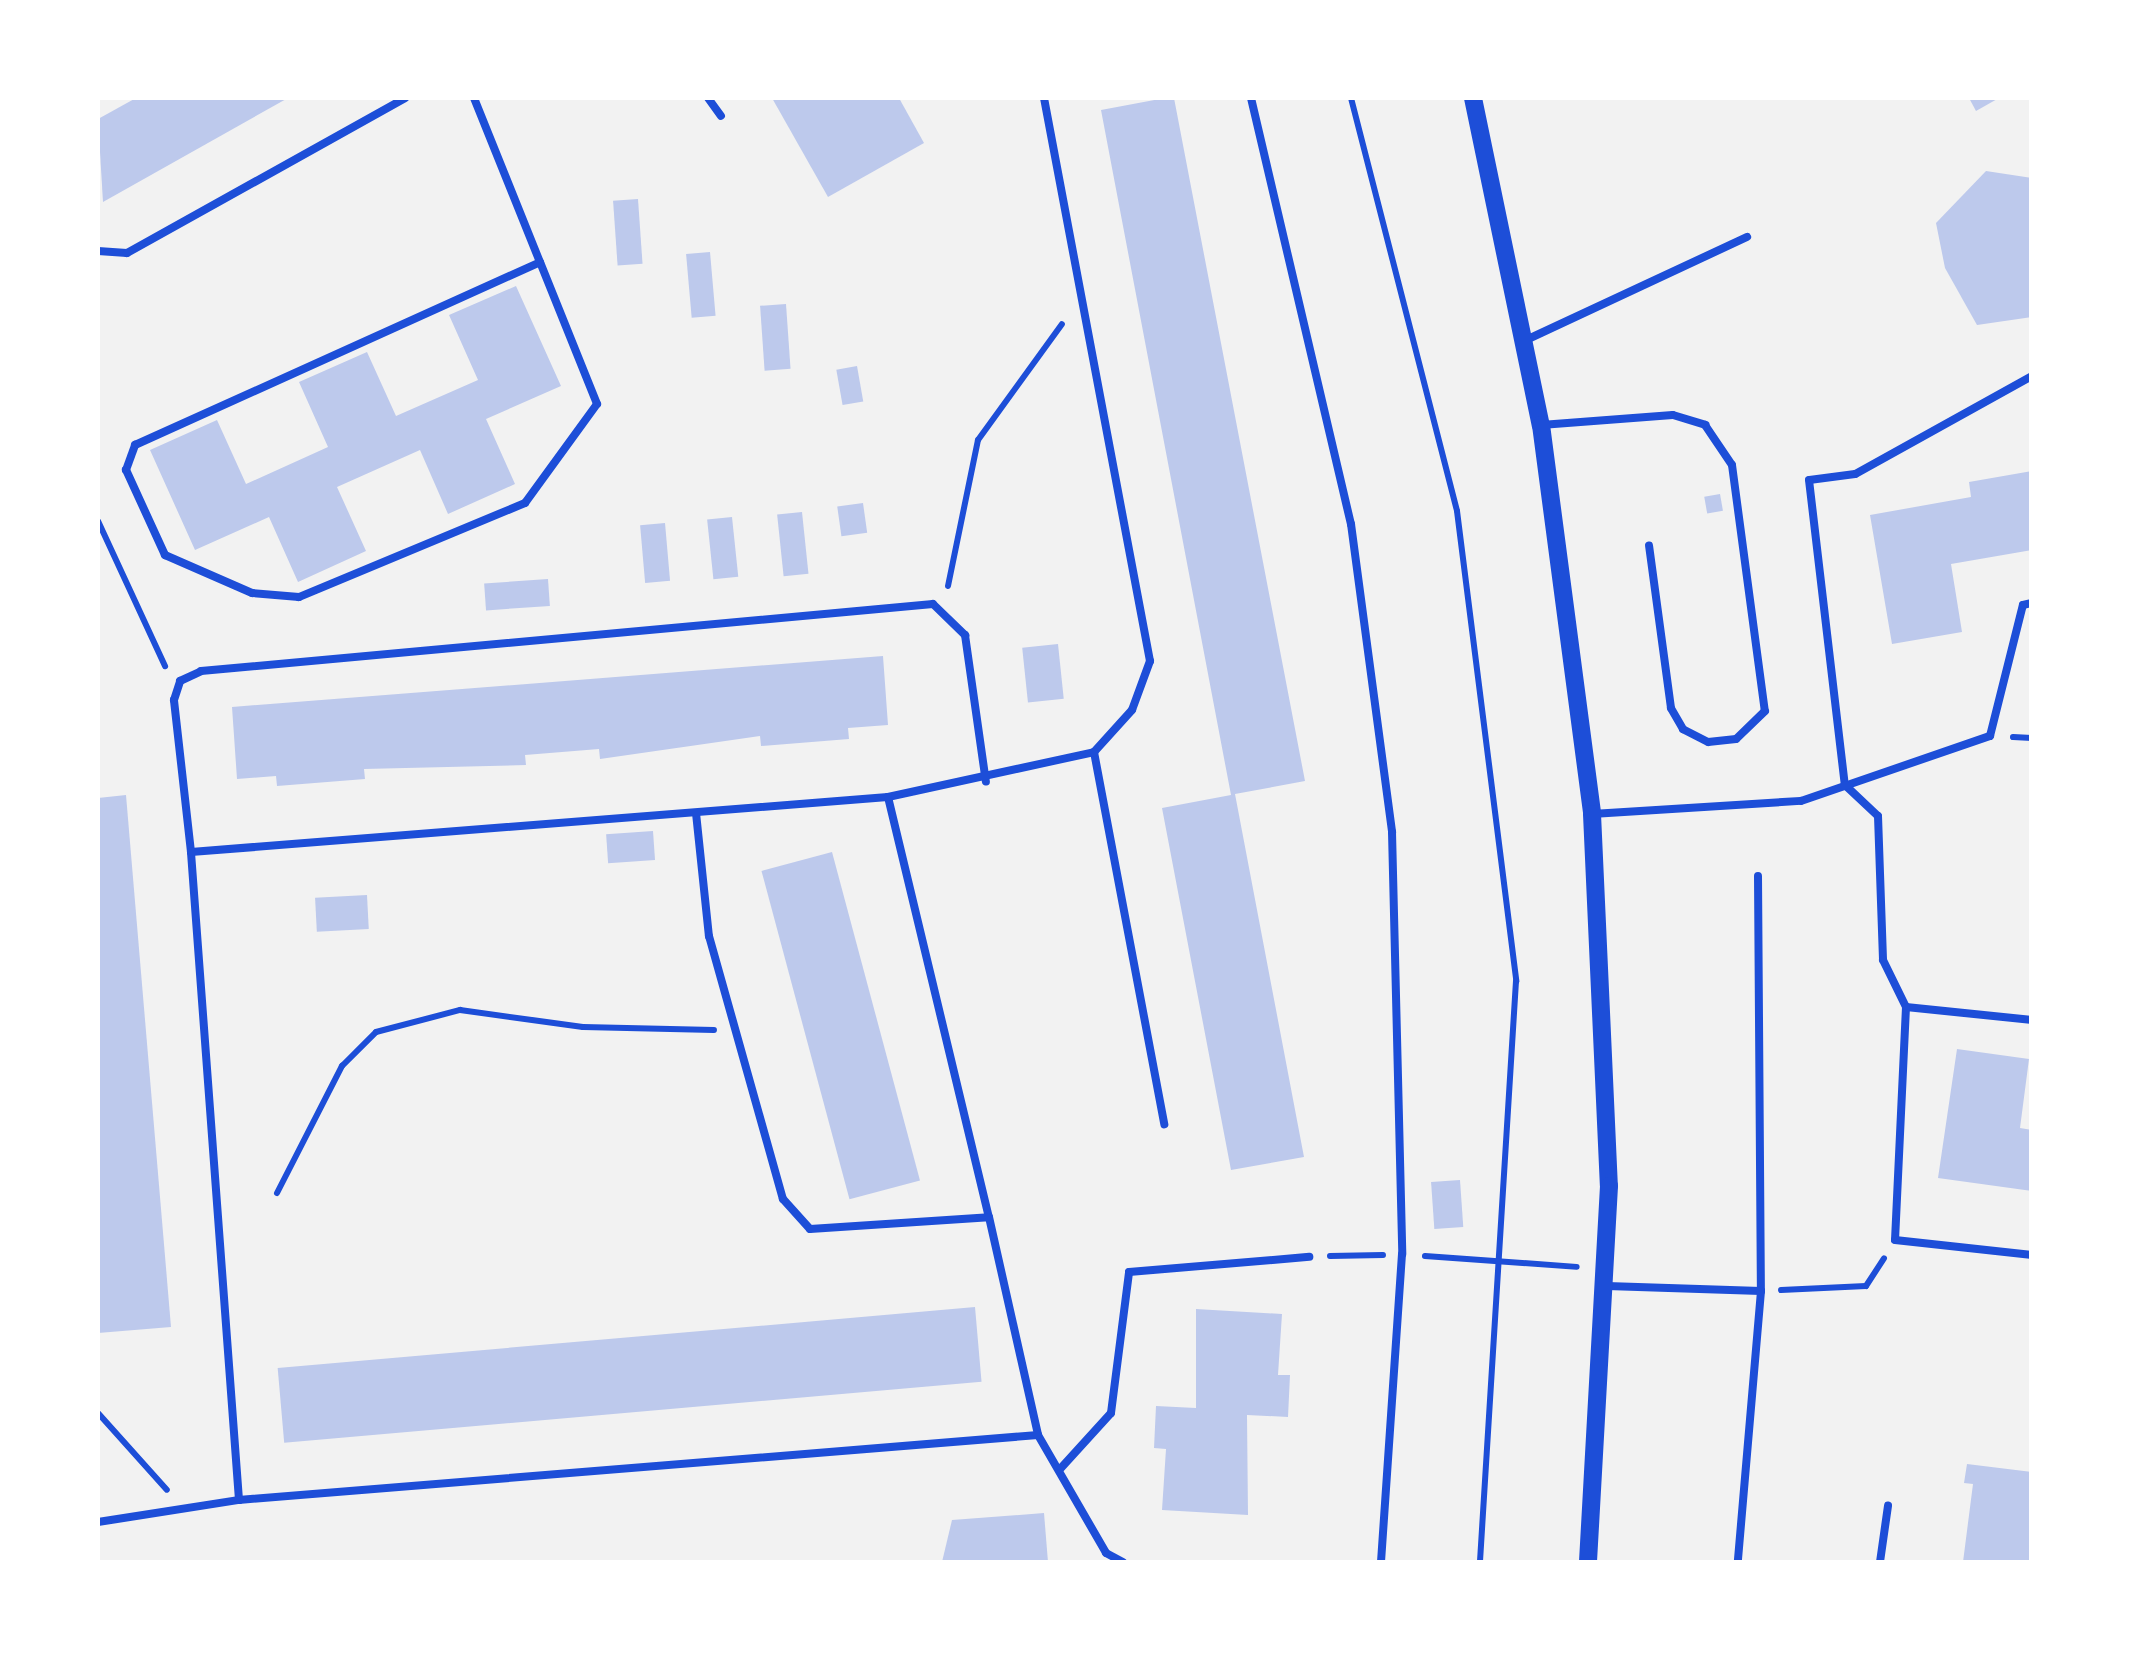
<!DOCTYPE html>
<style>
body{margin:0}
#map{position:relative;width:2129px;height:1660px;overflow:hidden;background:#f2f2f2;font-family:Roboto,sans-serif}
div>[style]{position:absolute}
.building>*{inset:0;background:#bdc9ec;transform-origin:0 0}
.path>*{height:6px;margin:-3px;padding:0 3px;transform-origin:3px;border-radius:3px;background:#1d4ed8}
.service>*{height:8px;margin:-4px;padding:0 4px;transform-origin:4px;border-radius:4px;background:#1d4ed8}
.tertiary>*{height:18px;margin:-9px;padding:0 9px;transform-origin:9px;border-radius:9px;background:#1d4ed8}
span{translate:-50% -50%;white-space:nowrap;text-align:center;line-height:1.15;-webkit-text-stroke:10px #fff;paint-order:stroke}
.frame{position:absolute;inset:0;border:100px solid #fff;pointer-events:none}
</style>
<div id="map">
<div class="building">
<div style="clip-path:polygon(136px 98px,288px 98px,103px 202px,98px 119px)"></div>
<div style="clip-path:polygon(772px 98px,899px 98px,924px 143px,828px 197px)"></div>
<div style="clip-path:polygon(1165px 98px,1174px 98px,1305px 781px,1235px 794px,1304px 1157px,1231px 1170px,1162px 808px,1231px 795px,1101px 110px)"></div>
<div style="clip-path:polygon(1969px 98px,1999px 98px,1976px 111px)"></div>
<div style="clip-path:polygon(1986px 171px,2032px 178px,2032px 317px,1977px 325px,1945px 268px,1936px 223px)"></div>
<div style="left:638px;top:199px;width:65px;height:25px;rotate:86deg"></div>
<div style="left:710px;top:252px;width:64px;height:24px;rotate:85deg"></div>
<div style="clip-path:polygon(516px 286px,561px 386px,486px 419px,515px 484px,448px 514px,420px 450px,337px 487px,366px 551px,298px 582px,269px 517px,195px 550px,150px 450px,217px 420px,246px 484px,328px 447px,299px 382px,367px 352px,396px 416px,478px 380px,449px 315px)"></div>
<div style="left:786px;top:304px;width:65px;height:26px;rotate:86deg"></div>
<div style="left:857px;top:366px;width:36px;height:21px;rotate:80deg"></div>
<div style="clip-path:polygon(2032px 471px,2032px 550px,1951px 564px,1962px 632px,1892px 644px,1870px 515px,1971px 497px,1969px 482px)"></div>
<div style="left:1720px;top:494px;width:17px;height:16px;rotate:80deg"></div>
<div style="left:863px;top:503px;width:30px;height:26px;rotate:82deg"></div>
<div style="left:802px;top:512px;width:62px;height:25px;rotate:84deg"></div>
<div style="left:732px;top:517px;width:60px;height:25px;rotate:84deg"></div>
<div style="left:665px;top:523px;width:58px;height:25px;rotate:85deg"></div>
<div style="left:548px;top:579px;width:27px;height:64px;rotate:86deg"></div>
<div style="left:1058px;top:644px;width:55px;height:36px;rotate:84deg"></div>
<div style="clip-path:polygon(883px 656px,888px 725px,848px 728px,849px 739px,761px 746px,760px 736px,600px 759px,599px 749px,525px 755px,526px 765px,364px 769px,365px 779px,277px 786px,276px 776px,237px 779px,232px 707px)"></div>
<div style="clip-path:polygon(126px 795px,171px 1327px,98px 1333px,98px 798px)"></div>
<div style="left:653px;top:831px;width:29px;height:47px;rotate:86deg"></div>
<div style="left:832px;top:852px;width:340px;height:73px;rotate:75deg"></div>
<div style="left:367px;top:895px;width:34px;height:52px;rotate:87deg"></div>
<div style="clip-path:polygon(1957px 1049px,2029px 1059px,2020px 1128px,2032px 1130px,2032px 1191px,1938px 1178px)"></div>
<div style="left:1460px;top:1180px;width:47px;height:29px;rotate:86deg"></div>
<div style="left:975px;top:1307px;width:75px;height:700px;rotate:85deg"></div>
<div style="clip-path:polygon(1196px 1309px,1282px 1314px,1278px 1375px,1290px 1375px,1288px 1417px,1247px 1415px,1248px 1515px,1162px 1510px,1166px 1449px,1154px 1448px,1156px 1406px,1196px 1408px)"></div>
<div style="clip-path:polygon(1967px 1464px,2032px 1472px,2032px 1562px,1963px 1562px,1973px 1484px,1964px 1483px)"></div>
<div style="clip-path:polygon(1044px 1513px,1048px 1562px,942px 1562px,952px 1520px)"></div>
</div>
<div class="path">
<div style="left:1351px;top:98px;width:426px;rotate:75.6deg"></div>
<div style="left:1457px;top:511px;width:474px;rotate:82.8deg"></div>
<div style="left:1516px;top:981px;width:582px;rotate:93.55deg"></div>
<div style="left:98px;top:521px;width:160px;rotate:65.2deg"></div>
<div style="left:948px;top:586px;width:149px;rotate:-78.4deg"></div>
<div style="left:978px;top:440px;width:143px;rotate:-54.1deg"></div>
<div style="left:2013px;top:737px;width:19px;rotate:3deg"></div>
<div style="left:277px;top:1193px;width:143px;rotate:-62.9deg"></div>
<div style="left:342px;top:1066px;width:48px;rotate:-45deg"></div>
<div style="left:376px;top:1032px;width:87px;rotate:-14.7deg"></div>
<div style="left:460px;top:1010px;width:124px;rotate:7.9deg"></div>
<div style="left:583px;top:1027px;width:131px;rotate:1.3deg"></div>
<div style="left:1330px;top:1256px;width:53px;rotate:-1.1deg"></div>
<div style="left:1425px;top:1256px;width:152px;rotate:4.1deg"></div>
<div style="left:1781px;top:1290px;width:85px;rotate:-2.7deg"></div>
<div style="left:1866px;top:1286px;width:33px;rotate:-57deg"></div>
<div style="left:98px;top:1413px;width:103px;rotate:48.1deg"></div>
</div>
<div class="service">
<div style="left:474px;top:98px;width:177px;rotate:68.1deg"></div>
<div style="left:540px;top:262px;width:153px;rotate:68.1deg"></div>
<div style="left:597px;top:404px;width:122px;rotate:126deg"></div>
<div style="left:525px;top:503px;width:245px;rotate:157.4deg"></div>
<div style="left:299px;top:597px;width:47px;rotate:-175.1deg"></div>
<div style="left:252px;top:593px;width:95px;rotate:-156.4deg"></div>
<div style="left:165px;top:555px;width:94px;rotate:-114.6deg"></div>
<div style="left:126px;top:470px;width:27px;rotate:-70deg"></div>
<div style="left:135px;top:445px;width:444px;rotate:-24.3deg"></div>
<div style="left:708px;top:98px;width:22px;rotate:54deg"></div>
<div style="left:1044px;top:98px;width:573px;rotate:79.34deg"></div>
<div style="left:1150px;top:661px;width:52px;rotate:110.2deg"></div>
<div style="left:1132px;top:710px;width:57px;rotate:132.1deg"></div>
<div style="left:1094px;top:752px;width:379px;rotate:79.3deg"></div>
<div style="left:1251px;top:98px;width:438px;rotate:76.8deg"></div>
<div style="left:1351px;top:524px;width:311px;rotate:82.4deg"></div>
<div style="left:1392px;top:832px;width:422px;rotate:88.6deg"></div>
<div style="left:1402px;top:1254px;width:309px;rotate:93.9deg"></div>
<div style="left:98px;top:251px;width:29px;rotate:4deg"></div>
<div style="left:127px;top:253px;width:318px;rotate:-29.1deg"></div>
<div style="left:1526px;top:340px;width:244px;rotate:-25deg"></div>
<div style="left:2032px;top:376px;width:202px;rotate:151deg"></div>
<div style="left:1855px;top:474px;width:46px;rotate:172.6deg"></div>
<div style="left:1809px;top:480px;width:307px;rotate:83.3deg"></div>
<div style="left:1845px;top:785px;width:45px;rotate:43.2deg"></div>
<div style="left:1878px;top:816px;width:144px;rotate:88deg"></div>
<div style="left:1883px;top:960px;width:52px;rotate:63.9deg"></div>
<div style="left:1906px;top:1007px;width:127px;rotate:5.9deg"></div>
<div style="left:1541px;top:425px;width:132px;rotate:-4.3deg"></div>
<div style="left:1673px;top:415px;width:34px;rotate:17deg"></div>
<div style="left:1705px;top:425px;width:48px;rotate:56deg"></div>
<div style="left:1732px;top:465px;width:248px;rotate:82.4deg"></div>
<div style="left:1765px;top:711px;width:40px;rotate:136deg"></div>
<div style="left:1736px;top:739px;width:28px;rotate:174deg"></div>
<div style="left:1708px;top:742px;width:28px;rotate:-153deg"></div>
<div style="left:1683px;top:729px;width:24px;rotate:-120deg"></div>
<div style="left:1671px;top:708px;width:164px;rotate:-97.7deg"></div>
<div style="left:888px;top:797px;width:432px;rotate:76.5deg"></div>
<div style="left:696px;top:813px;width:124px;rotate:84deg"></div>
<div style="left:709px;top:936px;width:273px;rotate:74.3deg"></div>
<div style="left:783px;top:1199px;width:40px;rotate:48deg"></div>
<div style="left:810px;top:1229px;width:179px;rotate:-3.8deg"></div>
<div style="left:989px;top:1217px;width:223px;rotate:77.3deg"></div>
<div style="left:1038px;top:1435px;width:136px;rotate:60deg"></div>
<div style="left:1106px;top:1553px;width:19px;rotate:28deg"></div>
<div style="left:1592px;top:814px;width:209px;rotate:-3.6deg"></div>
<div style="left:1801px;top:801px;width:200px;rotate:-19deg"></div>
<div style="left:1990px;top:736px;width:135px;rotate:-75.9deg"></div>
<div style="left:2023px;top:605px;width:9px;rotate:-13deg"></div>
<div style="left:191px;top:852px;width:153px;rotate:-96.4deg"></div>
<div style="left:174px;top:700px;width:20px;rotate:-72deg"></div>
<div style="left:180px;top:681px;width:23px;rotate:-25deg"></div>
<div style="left:201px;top:671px;width:735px;rotate:-5.23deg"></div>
<div style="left:933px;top:604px;width:45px;rotate:44.1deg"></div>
<div style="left:965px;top:635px;width:148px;rotate:81.9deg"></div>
<div style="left:1758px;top:876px;width:415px;rotate:89.6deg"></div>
<div style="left:1906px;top:1007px;width:233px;rotate:92.7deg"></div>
<div style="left:1895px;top:1240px;width:138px;rotate:6.2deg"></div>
<div style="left:1607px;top:1286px;width:154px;rotate:1.9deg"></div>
<div style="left:1761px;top:1291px;width:271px;rotate:94.9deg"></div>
<div style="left:1038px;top:1435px;width:802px;rotate:175.35deg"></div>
<div style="left:239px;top:1500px;width:650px;rotate:-94.24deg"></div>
<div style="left:191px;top:852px;width:699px;rotate:-4.51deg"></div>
<div style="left:888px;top:797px;width:211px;rotate:-12.3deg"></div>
<div style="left:1061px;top:1468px;width:74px;rotate:-47.7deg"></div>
<div style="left:1111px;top:1413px;width:142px;rotate:-82.7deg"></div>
<div style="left:1129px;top:1272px;width:181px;rotate:-4.8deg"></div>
<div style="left:98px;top:1522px;width:143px;rotate:-8.9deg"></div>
<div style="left:1880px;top:1562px;width:57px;rotate:-81.9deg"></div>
</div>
<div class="tertiary">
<div style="left:1473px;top:98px;width:334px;rotate:78.3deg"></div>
<div style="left:1541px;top:425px;width:392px;rotate:82.5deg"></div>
<div style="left:1592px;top:814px;width:372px;rotate:87.4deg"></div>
<div style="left:1609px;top:1186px;width:377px;rotate:93.2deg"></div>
</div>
<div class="frame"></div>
</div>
